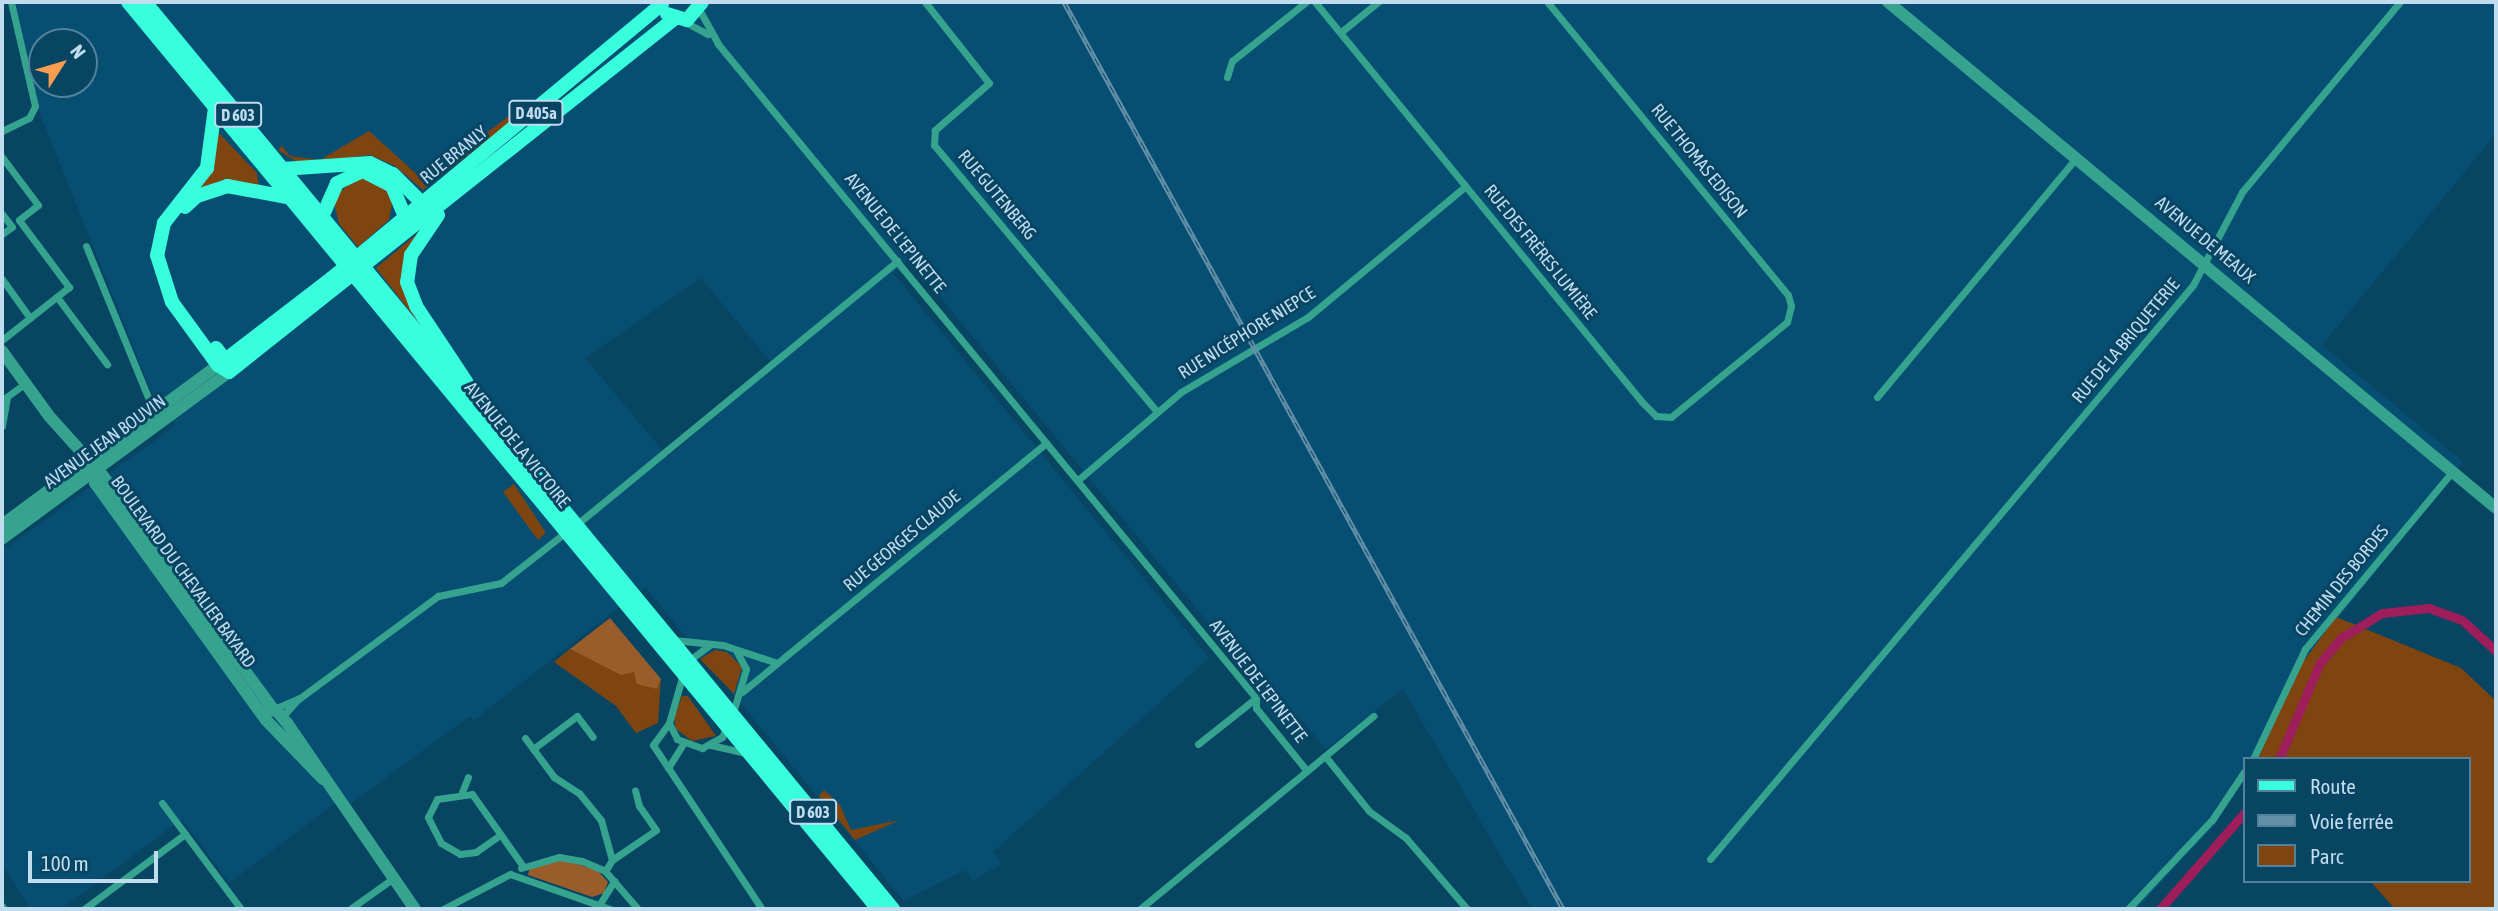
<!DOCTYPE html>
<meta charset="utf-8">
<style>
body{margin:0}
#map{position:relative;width:2498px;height:911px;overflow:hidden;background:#074563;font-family:"Asap Condensed",sans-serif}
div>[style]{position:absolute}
.built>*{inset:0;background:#064f73}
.green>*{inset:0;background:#7e4510}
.forest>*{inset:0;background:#985d2b}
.canal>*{height:9px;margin:-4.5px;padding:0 4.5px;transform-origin:4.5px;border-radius:4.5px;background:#9d1e5a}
.minor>*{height:7px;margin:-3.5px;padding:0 3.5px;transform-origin:3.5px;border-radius:3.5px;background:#35a38e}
.tertiary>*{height:12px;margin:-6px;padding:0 6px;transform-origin:6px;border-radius:6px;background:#35a38e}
.primary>*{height:14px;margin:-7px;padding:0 7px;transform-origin:7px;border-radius:7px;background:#39fedd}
.rail>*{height:5px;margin-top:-2.5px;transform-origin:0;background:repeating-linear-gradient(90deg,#074563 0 8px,#6490a8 0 16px);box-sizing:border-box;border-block:2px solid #6490a8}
span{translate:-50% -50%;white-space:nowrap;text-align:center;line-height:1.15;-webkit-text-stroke:6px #074563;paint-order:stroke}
.shield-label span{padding:2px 5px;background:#074563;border:2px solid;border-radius:5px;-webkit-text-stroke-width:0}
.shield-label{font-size:16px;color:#c1dcee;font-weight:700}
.street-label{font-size:18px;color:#c1dcee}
.frame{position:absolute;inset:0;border:4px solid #c1dcee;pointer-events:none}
.legend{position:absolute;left:2243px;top:757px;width:228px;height:126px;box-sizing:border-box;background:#074563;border:2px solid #51819b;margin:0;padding:9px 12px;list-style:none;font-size:21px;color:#c1dcee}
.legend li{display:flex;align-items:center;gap:14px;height:35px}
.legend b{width:35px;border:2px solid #51819b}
.north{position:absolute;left:28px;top:28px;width:70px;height:70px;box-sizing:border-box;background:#074563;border:2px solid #51819b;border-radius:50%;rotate:53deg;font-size:19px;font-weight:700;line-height:28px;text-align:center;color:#c1dcee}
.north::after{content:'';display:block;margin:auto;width:24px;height:32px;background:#fb9e51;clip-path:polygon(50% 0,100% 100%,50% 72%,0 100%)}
.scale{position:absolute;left:28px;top:851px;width:130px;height:32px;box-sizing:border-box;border:4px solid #c1dcee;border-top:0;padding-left:9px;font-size:21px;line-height:24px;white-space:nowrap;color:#c1dcee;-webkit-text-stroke:5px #074563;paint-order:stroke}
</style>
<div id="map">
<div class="built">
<div style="clip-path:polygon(evenodd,15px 2px,2496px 2px,2496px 134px,2322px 345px,2463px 462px,2295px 673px,2258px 759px,2244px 759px,2244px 781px,2215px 825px,2137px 909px,1532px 909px,1403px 689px,1326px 749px,1298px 716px,1283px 728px,1260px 701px,1267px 694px,909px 259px,893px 273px,1209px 658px,993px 852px,1002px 864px,973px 880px,965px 870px,904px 901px,645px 587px,474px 720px,470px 716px,350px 804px,345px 796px,229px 883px,182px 819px,61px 909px,30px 909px,2px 863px,2px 551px,175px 426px,153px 396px,41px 116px,15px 2px,42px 42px,84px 42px,84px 84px,42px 84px,42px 42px,15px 2px,701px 278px,774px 366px,668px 457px,585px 358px,701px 278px)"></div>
</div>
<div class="green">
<div style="clip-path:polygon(513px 113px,516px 118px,423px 190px,395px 166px,370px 155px,300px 164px,278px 150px,282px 146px,290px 156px,320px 160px,369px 131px,423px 180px)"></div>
<div style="clip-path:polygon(217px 131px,257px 173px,259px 187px,199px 192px,216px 155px)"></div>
<div style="clip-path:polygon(357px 176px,381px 181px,393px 199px,389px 220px,358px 247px,339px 224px,333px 199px)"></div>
<div style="clip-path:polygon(418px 233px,403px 271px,440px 350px,376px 268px)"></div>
<div style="clip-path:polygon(514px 484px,546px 533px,538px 540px,503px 492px)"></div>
<div style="clip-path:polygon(2336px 617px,2461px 668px,2496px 701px,2496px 909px,2395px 909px,2370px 881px,2468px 881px,2468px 759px,2258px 759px,2295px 673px)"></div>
<div style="clip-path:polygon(570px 649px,612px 669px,634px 671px,657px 689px,661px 679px,658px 723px,636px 733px,616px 706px,554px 662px)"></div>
<div style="clip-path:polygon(715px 650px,727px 652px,742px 667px,734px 694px,700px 659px)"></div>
<div style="clip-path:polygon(682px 696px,688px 696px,716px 736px,692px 741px,676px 729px,674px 718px)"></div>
<div style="clip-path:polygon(824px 790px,840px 805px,851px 830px,900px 820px,855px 840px,819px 796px)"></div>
</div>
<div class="forest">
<div style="clip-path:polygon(610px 618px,661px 679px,657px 689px,637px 684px,634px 672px,621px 675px,570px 649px)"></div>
<div style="clip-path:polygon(560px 859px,597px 870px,608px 882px,604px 893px,592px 897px,528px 875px,530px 866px)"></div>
</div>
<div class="canal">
<div style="left:2279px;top:759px;width:104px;rotate:-66.9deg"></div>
<div style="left:2320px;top:663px;width:33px;rotate:-50deg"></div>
<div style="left:2341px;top:638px;width:48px;rotate:-31.4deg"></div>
<div style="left:2382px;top:613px;width:47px;rotate:-6.1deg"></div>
<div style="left:2429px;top:608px;width:35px;rotate:20deg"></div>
<div style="left:2462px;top:620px;width:46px;rotate:42.4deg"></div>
<div style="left:2160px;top:909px;width:128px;rotate:-48.8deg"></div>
</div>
<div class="minor">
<div style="left:925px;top:2px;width:103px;rotate:51.7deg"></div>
<div style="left:989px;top:83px;width:72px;rotate:139deg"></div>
<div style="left:935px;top:130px;width:15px;rotate:94deg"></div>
<div style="left:934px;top:145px;width:348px;rotate:50.1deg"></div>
<div style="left:1315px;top:2px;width:517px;rotate:50.73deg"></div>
<div style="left:1642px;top:402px;width:20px;rotate:45deg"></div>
<div style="left:1656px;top:416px;width:15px;rotate:4deg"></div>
<div style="left:1671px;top:417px;width:150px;rotate:-39.3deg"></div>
<div style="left:1787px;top:322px;width:16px;rotate:-76deg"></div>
<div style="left:1791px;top:306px;width:11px;rotate:-105deg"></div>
<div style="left:1788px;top:295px;width:379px;rotate:-129.4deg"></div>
<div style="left:700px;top:11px;width:38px;rotate:61deg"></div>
<div style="left:718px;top:44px;width:847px;rotate:50.56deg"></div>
<div style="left:1256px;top:698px;width:10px;rotate:90deg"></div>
<div style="left:1256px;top:708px;width:81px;rotate:51deg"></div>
<div style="left:685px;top:22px;width:26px;rotate:28deg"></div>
<div style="left:1341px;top:32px;width:48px;rotate:-39deg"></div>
<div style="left:1227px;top:77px;width:17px;rotate:-73deg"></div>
<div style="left:1232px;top:61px;width:95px;rotate:-38.6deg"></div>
<div style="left:2px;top:131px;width:30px;rotate:-26deg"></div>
<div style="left:29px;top:118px;width:13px;rotate:-63deg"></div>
<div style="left:35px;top:106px;width:107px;rotate:-103deg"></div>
<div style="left:2px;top:157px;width:60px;rotate:53.1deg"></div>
<div style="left:38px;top:205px;width:24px;rotate:142deg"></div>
<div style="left:19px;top:220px;width:84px;rotate:53.3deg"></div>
<div style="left:69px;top:287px;width:85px;rotate:141.7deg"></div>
<div style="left:2px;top:214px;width:16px;rotate:52deg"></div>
<div style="left:12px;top:227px;width:12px;rotate:145deg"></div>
<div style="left:86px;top:246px;width:179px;rotate:67.7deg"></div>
<div style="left:2px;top:279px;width:48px;rotate:54.3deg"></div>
<div style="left:57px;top:297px;width:84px;rotate:53.3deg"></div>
<div style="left:1877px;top:397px;width:311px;rotate:-50.2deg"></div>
<div style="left:5px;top:398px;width:26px;rotate:-36deg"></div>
<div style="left:2px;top:426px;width:29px;rotate:-80deg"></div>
<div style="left:1078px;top:480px;width:135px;rotate:-40.5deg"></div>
<div style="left:1181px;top:392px;width:147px;rotate:-30.6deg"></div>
<div style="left:1308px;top:317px;width:205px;rotate:-39.7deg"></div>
<div style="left:576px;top:525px;width:416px;rotate:-39.4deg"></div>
<div style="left:674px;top:640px;width:49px;rotate:5.8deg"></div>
<div style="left:723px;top:645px;width:57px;rotate:18.4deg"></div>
<div style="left:687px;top:662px;width:30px;rotate:-37deg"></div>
<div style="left:683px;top:674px;width:51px;rotate:105.9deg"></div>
<div style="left:669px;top:723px;width:18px;rotate:63deg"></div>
<div style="left:677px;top:739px;width:27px;rotate:20deg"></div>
<div style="left:702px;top:748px;width:23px;rotate:-29deg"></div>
<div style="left:722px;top:737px;width:11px;rotate:-63deg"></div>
<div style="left:742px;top:692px;width:393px;rotate:-39.3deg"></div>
<div style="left:274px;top:709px;width:28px;rotate:-23deg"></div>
<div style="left:300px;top:698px;width:172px;rotate:-36.5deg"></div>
<div style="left:438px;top:596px;width:64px;rotate:-11.7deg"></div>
<div style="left:501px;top:583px;width:83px;rotate:-38.1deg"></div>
<div style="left:732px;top:716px;width:49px;rotate:-73.4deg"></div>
<div style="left:746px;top:669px;width:21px;rotate:-118deg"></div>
<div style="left:282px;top:717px;width:25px;rotate:-48deg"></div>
<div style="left:669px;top:723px;width:27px;rotate:126deg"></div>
<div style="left:653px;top:745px;width:197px;rotate:56.4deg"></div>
<div style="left:525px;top:738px;width:49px;rotate:53.4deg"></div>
<div style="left:554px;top:777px;width:30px;rotate:33deg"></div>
<div style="left:579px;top:793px;width:35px;rotate:51deg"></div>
<div style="left:601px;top:820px;width:41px;rotate:74.6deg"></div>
<div style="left:612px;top:860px;width:13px;rotate:122deg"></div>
<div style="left:1198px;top:744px;width:74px;rotate:-38.4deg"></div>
<div style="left:711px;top:745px;width:35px;rotate:13deg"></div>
<div style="left:533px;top:749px;width:55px;rotate:-36.9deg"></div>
<div style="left:577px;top:716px;width:26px;rotate:53deg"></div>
<div style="left:1325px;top:756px;width:70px;rotate:51.3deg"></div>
<div style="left:1369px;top:811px;width:46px;rotate:36.1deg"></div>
<div style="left:1406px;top:838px;width:94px;rotate:49.3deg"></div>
<div style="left:2253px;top:759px;width:122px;rotate:-64.7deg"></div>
<div style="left:2305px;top:649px;width:231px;rotate:-50.3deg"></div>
<div style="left:668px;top:768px;width:28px;rotate:-58deg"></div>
<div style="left:462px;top:792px;width:16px;rotate:-68deg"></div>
<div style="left:162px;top:803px;width:132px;rotate:53.3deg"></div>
<div style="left:500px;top:835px;width:29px;rotate:145deg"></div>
<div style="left:476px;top:852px;width:16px;rotate:173deg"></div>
<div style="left:460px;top:854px;width:22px;rotate:-150deg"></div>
<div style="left:441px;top:843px;width:29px;rotate:-117deg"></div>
<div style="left:428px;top:817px;width:20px;rotate:-63deg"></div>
<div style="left:437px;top:799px;width:35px;rotate:-8deg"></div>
<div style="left:472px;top:794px;width:87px;rotate:54.8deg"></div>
<div style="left:1710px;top:859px;width:750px;rotate:-49.92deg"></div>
<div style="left:2193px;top:285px;width:105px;rotate:-62.2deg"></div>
<div style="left:2242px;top:192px;width:247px;rotate:-50.3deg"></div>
<div style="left:612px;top:860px;width:53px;rotate:-34.3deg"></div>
<div style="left:656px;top:830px;width:29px;rotate:-125deg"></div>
<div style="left:639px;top:806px;width:16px;rotate:-104deg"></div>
<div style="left:521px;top:868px;width:40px;rotate:-16deg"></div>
<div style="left:559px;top:857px;width:23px;rotate:10deg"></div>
<div style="left:582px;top:861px;width:25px;rotate:23deg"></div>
<div style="left:605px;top:871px;width:50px;rotate:49deg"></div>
<div style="left:601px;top:902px;width:25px;rotate:-58deg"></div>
<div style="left:2px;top:906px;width:4px;rotate:56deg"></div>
<div style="left:84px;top:909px;width:126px;rotate:-36.6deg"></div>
<div style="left:350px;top:909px;width:52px;rotate:-35.5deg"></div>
<div style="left:443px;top:909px;width:76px;rotate:-27.6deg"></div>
<div style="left:510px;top:874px;width:106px;rotate:19.3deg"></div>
<div style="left:1140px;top:909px;width:303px;rotate:-39.6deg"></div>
<div style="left:2128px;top:909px;width:122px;rotate:-46.7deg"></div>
<div style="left:2212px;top:820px;width:58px;rotate:-56.3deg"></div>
</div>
<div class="tertiary">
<div style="left:1888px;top:2px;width:791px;rotate:39.77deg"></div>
<div style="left:2px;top:351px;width:80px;rotate:54.1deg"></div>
<div style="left:49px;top:416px;width:81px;rotate:48deg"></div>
<div style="left:103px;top:476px;width:287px;rotate:53.9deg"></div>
<div style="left:95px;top:473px;width:10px;rotate:90deg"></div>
<div style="left:95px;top:483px;width:292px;rotate:54.2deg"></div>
<div style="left:266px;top:720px;width:82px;rotate:46deg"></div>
<div style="left:2px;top:525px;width:277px;rotate:-36.5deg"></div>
<div style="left:225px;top:360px;width:13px;rotate:72deg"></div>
<div style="left:229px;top:372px;width:282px;rotate:143.7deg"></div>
<div style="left:267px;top:711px;width:9px;rotate:-6deg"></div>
<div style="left:276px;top:710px;width:17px;rotate:50deg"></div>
<div style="left:287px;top:723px;width:226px;rotate:55.5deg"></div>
</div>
<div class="primary">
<div style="left:128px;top:2px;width:1177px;rotate:50.41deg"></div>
<div style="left:145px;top:2px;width:1176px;rotate:50.49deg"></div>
<div style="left:667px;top:14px;width:21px;rotate:17deg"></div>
<div style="left:687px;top:20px;width:23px;rotate:-50deg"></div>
<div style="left:215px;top:108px;width:61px;rotate:97.6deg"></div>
<div style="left:207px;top:168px;width:70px;rotate:128deg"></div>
<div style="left:164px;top:223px;width:33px;rotate:102deg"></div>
<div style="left:157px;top:255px;width:49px;rotate:72.3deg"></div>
<div style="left:172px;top:302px;width:78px;rotate:53.9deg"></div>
<div style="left:218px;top:365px;width:13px;rotate:32deg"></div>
<div style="left:229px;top:372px;width:568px;rotate:-38.42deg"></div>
<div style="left:282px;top:169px;width:88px;rotate:-3.9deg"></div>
<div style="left:370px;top:163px;width:25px;rotate:26deg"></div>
<div style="left:393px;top:174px;width:44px;rotate:45deg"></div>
<div style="left:185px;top:207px;width:16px;rotate:-43deg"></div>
<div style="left:197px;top:196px;width:32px;rotate:-18deg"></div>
<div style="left:227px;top:186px;width:61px;rotate:10.4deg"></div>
<div style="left:438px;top:215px;width:48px;rotate:124deg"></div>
<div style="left:411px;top:255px;width:27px;rotate:98deg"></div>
<div style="left:407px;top:282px;width:26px;rotate:69deg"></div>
<div style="left:416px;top:306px;width:92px;rotate:56.5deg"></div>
<div style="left:322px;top:217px;width:37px;rotate:-66deg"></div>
<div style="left:337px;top:183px;width:29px;rotate:-25deg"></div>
<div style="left:363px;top:171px;width:33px;rotate:27deg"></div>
<div style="left:392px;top:186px;width:36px;rotate:67deg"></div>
<div style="left:216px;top:348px;width:15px;rotate:53deg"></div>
<div style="left:225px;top:360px;width:135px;rotate:-37.5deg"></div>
<div style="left:332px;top:278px;width:429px;rotate:-39.7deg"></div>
</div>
<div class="rail">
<div style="left:1064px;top:2px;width:1035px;rotate:61.18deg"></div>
</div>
<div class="shield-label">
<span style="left:536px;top:113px">D 405a</span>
<span style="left:238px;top:115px">D 603</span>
<span style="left:813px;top:812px">D 603</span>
</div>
<div class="street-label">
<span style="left:454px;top:155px;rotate:-39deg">RUE BRANLY</span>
<span style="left:1699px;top:161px;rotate:51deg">RUE THOMAS EDISON</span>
<span style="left:997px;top:195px;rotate:50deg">RUE GUTENBERG</span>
<span style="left:895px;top:233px;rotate:51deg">AVENUE DE L'EPINETTE</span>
<span style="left:2205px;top:240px;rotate:40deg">AVENUE DE MEAUX</span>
<span style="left:1540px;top:252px;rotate:51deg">RUE DES FRÈRES LUMIÈRE</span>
<span style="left:1247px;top:333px;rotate:-32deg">RUE NICÉPHORE NIEPCE</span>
<span style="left:2126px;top:341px;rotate:-50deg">RUE DE LA BRIQUETERIE</span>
<span style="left:105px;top:442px;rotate:-36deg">AVENUE JEAN BOUVIN</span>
<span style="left:517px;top:445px;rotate:51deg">AVENUE DE LA VICTOIRE</span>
<span style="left:902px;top:541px;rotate:-40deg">RUE GEORGES CLAUDE</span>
<span style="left:183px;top:572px;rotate:54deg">BOULEVARD DU CHEVALIER BAYARD</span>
<span style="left:2342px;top:581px;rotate:-51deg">CHEMIN DES BORDES</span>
<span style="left:1258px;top:681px;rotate:53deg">AVENUE DE L'EPINETTE</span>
</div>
<div class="frame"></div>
<ul class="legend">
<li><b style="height:9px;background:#39fedd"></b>Route</li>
<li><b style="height:9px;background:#6490a8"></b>Voie ferrée</li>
<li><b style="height:19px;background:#7e4510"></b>Parc</li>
</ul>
<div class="north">N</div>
<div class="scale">100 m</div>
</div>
